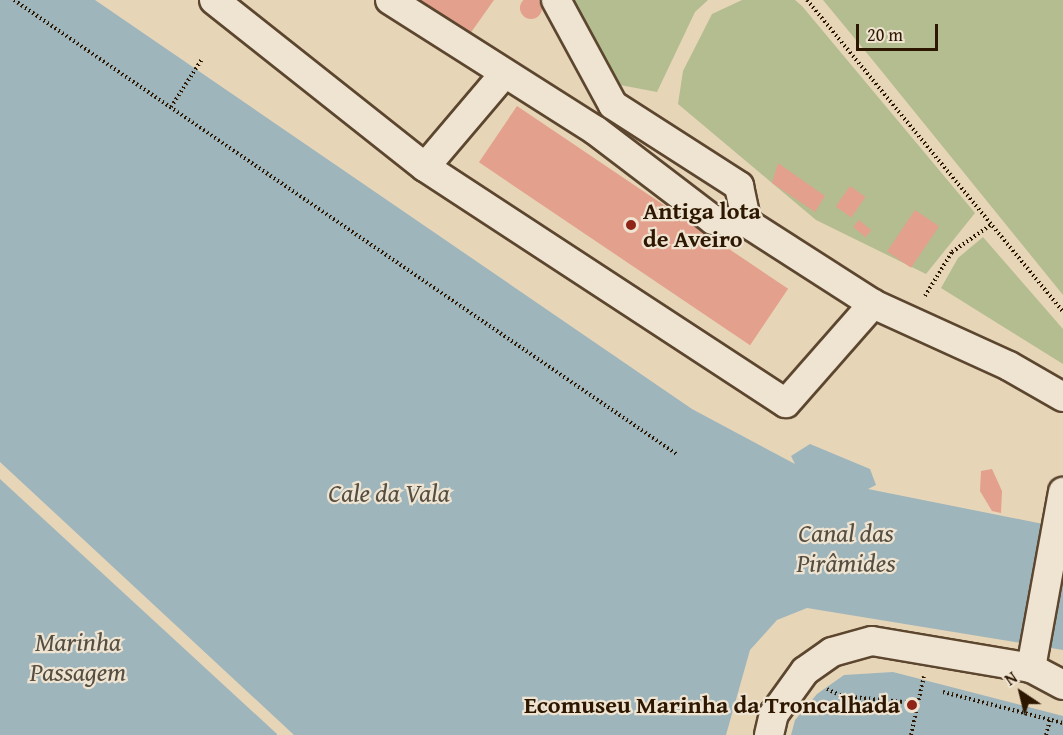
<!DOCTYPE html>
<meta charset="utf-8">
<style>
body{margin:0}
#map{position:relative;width:1063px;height:735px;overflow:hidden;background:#e7d5b8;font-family:"Gentium Book Plus",serif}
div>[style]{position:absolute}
.green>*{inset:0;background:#b4bd90}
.water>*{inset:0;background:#9eb5bc}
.building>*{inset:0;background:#e3a08c;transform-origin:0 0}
.round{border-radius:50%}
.path>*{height:4px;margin-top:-2px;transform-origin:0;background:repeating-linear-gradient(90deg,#2d1701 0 1.5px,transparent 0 4.5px)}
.roads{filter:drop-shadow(2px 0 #5c462f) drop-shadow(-2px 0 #5c462f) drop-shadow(0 2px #5c462f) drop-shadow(0 -2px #5c462f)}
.minor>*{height:28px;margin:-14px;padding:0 14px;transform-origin:14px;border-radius:14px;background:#efe4d1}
.dots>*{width:16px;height:16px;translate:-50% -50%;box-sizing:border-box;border:3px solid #efe4d1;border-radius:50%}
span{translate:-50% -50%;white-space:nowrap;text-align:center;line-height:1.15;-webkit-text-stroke:4.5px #efe4d1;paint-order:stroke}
.poi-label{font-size:24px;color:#2d1701;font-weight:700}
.left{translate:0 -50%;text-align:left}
.right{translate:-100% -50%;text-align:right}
.water-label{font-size:26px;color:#554e42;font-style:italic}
.north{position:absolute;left:991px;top:663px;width:60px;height:60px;-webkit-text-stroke:4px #efe4d1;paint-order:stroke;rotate:325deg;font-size:16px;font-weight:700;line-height:24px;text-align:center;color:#2d1701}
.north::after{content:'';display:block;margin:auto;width:21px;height:27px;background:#2d1701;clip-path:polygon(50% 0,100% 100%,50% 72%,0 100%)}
.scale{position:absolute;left:856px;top:24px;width:82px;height:27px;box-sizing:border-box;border:3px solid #2d1701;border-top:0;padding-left:8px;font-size:18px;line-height:21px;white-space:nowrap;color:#2d1701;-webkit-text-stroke:4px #efe4d1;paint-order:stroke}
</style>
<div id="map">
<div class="green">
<div style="clip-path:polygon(571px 0,708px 0,695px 12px,657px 92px,620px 85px)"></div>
<div style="clip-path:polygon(742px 0,795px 0,802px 6px,975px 213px,926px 274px,816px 220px,678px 104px,683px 71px,712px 14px)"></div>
<div style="clip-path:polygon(823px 0,1063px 0,1063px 295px,875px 63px)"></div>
<div style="clip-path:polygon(983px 237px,1063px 329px,1063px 364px,941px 288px,958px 258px)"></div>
</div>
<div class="water">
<div style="clip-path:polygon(0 0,95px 0,692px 409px,795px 464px,791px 456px,810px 444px,870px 469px,876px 485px,868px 489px,1063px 528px,1063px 650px,807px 608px,777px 620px,750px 650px,726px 735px,294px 735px,0 462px)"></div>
<div style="clip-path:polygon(0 479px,277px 734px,277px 735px,0 735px)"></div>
<div style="clip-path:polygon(893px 672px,1063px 716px,1063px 735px,791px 735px,795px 720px,817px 694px,844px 675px)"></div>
</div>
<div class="building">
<div class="round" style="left:520px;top:-3px;width:22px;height:22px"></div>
<div style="clip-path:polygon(413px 0,494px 0,467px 38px)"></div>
<div style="left:517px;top:106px;width:327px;height:68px;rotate:34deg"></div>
<div style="clip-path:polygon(778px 163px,825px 196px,815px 212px,772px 183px)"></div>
<div style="left:850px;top:186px;width:19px;height:25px;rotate:35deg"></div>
<div style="left:915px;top:210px;width:29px;height:50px;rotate:34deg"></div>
<div style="left:859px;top:220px;width:16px;height:9px;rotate:40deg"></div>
<div style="clip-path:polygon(992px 469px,1002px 491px,1001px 513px,992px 511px,980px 491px,981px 471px)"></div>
</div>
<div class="path">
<div style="left:14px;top:0;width:805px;rotate:34.42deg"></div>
<div style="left:807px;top:0;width:404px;rotate:50.6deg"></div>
<div style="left:171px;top:107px;width:57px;rotate:-57.1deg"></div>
<div style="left:925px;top:296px;width:52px;rotate:-58.5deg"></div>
<div style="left:952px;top:252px;width:49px;rotate:-35deg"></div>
<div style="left:827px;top:689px;width:17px;rotate:25deg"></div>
<div style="left:842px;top:696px;width:72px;rotate:5.6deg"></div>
<div style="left:943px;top:692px;width:124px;rotate:14.5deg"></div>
<div style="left:911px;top:735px;width:60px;rotate:-77.6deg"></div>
<div style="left:1046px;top:735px;width:16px;rotate:-75deg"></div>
</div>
<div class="roads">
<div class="minor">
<div style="left:214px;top:0;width:269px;rotate:38.4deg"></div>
<div style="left:390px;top:0;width:243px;rotate:32.4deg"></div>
<div style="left:595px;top:130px;width:148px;rotate:37.3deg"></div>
<div style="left:713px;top:220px;width:34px;rotate:5deg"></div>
<div style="left:747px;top:223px;width:150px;rotate:32.7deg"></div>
<div style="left:873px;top:304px;width:149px;rotate:24.5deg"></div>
<div style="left:1009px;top:366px;width:62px;rotate:29.9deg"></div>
<div style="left:556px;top:0;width:119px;rotate:61.5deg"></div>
<div style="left:613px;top:105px;width:150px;rotate:32.7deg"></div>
<div style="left:739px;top:186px;width:38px;rotate:78deg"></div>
<div style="left:504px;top:74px;width:122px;rotate:130.3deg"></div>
<div style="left:425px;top:167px;width:431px;rotate:33.2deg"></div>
<div style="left:786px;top:403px;width:132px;rotate:-48.7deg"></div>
<div style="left:1031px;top:668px;width:179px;rotate:-79.7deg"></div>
<div style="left:769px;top:735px;width:22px;rotate:-77deg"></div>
<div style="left:774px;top:714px;width:53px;rotate:-54.2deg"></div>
<div style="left:805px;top:671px;width:33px;rotate:-35deg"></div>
<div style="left:832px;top:652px;width:41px;rotate:-15.4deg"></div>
<div style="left:872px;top:641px;width:161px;rotate:9.6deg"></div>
<div style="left:1031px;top:668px;width:36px;rotate:28deg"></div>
</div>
</div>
<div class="dots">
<div style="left:631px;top:225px;background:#8f2418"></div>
<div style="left:912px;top:705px;background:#8f2418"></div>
</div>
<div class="poi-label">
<span class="left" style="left:643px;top:225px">Antiga lota<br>de Aveiro</span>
<span class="right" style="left:900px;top:705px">Ecomuseu Marinha da Troncalhada</span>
</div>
<div class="water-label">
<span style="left:389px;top:493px">Cale da Vala</span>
<span style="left:846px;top:548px">Canal das<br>Pirâmides</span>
<span style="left:78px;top:657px">Marinha<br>Passagem</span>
</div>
<div class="north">N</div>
<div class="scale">20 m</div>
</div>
